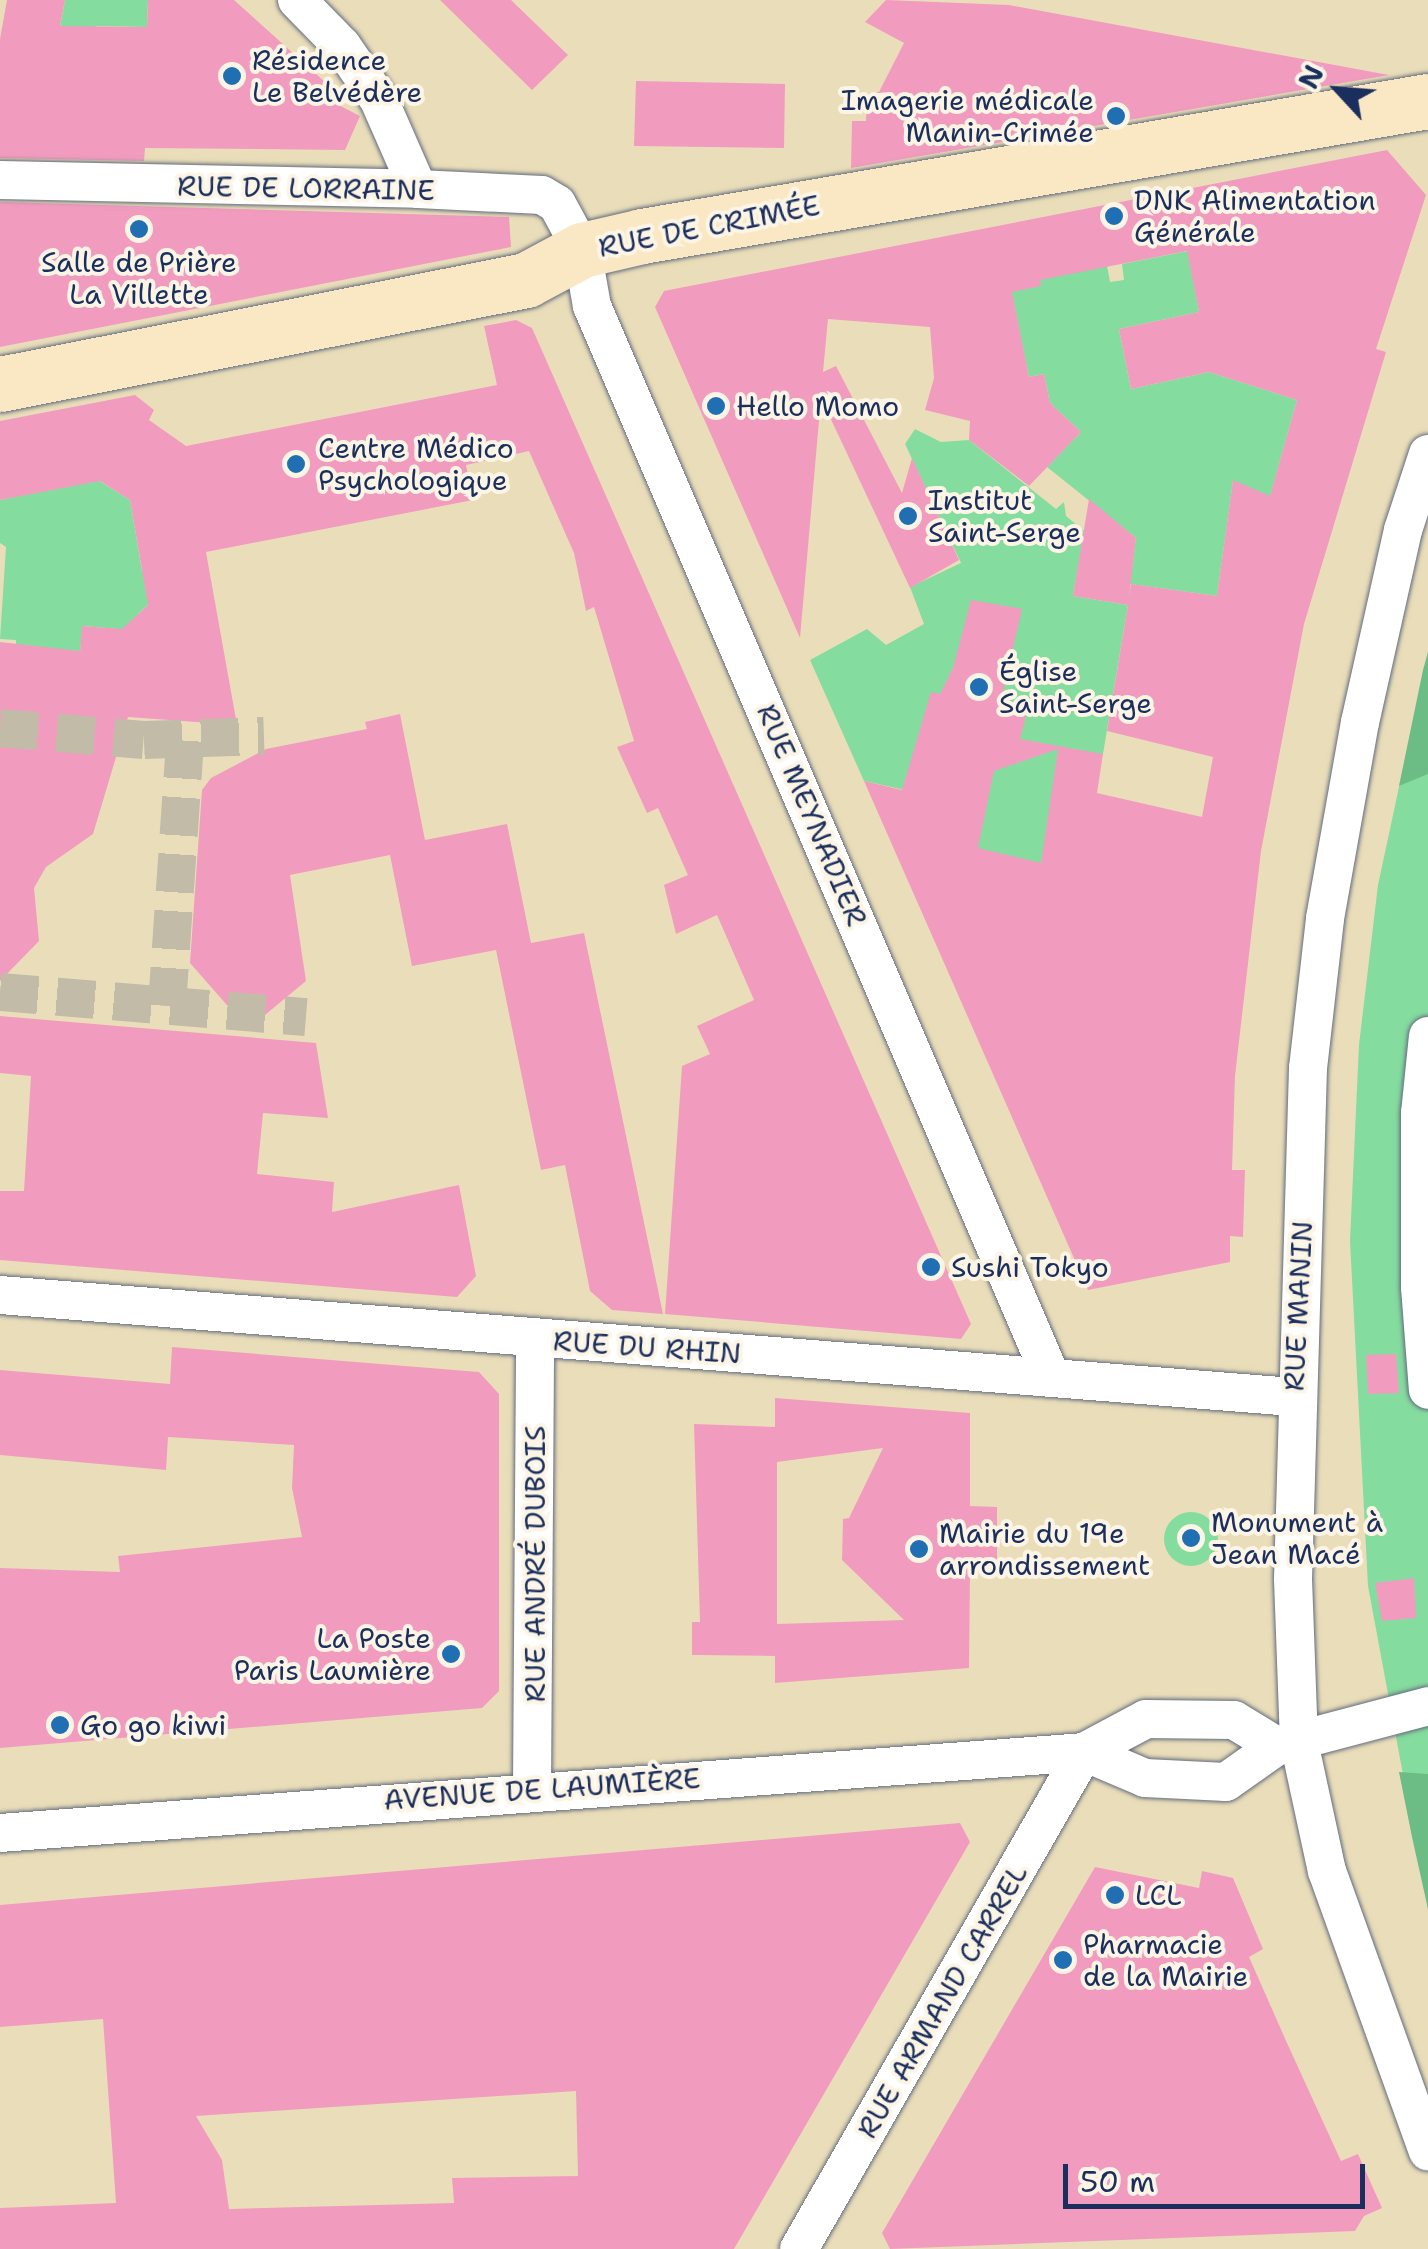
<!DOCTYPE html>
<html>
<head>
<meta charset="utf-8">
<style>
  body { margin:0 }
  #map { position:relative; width:1428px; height:2249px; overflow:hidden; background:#eadeba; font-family:"Shantell Sans",sans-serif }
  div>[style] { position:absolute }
  .green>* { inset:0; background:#85dc9f }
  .round { border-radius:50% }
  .forest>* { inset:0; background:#6cbc86 }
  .building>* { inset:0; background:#f19cbf }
  .street-tunnel>* { height:38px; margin-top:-19px; transform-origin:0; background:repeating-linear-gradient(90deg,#c1bba8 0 38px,transparent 0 57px) }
  .roads { filter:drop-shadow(0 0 2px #636c7e) drop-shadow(0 0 2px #636c7e) }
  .street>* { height:38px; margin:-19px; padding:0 19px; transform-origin:19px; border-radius:19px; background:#fff }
  .secondary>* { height:55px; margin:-27.5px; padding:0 27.5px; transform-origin:27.5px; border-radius:27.5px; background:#fae7c3 }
  .dots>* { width:28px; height:28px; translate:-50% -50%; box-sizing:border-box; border:5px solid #fcf5e5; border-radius:50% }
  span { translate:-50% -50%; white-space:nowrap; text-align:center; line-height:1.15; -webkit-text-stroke:8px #fcf5e5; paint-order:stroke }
  .poi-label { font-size:28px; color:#1b2f5e }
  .left { translate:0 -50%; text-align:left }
  .right { translate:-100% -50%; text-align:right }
  .street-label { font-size:28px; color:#1b2f5e }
  .north { position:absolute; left:1288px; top:40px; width:100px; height:100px; -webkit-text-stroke:8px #fcf5e5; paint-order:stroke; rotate:296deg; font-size:28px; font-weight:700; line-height:40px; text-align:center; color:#1b2f5e }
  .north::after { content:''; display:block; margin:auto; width:35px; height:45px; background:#1b2f5e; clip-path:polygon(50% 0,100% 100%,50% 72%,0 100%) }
  .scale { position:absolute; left:1063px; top:2164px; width:302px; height:45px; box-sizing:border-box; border:5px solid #1b2f5e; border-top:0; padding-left:12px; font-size:30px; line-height:35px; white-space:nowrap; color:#1b2f5e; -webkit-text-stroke:8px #fcf5e5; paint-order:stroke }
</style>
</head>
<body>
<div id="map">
  <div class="green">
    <i style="clip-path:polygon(65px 0,148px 0,147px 27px,96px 26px,53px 65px)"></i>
    <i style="clip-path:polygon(1188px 251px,1199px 312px,1119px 329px,1131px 389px,1209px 372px,1297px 400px,1268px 504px,1233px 481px,1217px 596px,1130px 584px,1136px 538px,1047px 467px,1081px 432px,1050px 403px,1044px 374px,1029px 377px,1011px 291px,1040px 286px,1038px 274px,1106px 260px,1110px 282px,1124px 280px,1122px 264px)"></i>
    <i style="clip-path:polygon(915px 429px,941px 442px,969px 440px,1056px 509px,1064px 502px,1066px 516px,1094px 539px,1082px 545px,1073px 596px,1128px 605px,1103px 754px,1037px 891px,955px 843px,986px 808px,864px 781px,810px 660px,867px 629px,886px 645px,924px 624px,910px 587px,961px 563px,905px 444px)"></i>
    <i style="clip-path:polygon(98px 480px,130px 500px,142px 571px,153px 573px,151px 602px,138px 614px,141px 619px,129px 630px,83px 626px,80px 651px,16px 647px,16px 640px,0 639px,6px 547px,0 543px,0 500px)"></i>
    <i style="clip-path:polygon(1428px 652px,1428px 1909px,1368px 1586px,1350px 1241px,1359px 1045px,1378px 885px)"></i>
    <i class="round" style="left:1164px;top:1512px;width:54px;height:54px"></i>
  </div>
  <div class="forest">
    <i style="clip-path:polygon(1428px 652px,1428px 774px,1399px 786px,1423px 670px)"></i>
    <i style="clip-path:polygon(1399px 1772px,1428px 1774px,1428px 1909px,1412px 1837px)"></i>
  </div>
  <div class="building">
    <i style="clip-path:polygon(7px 0,65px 0,60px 26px,147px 27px,148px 0,234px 0,325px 82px,319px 95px,360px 116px,345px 150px,145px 148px,144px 161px,0 158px,0 39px)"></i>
    <i style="clip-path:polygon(440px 0,511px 0,568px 55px,532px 90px)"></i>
    <i style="clip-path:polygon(886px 0,1009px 5px,1389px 75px,851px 168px,852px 121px,866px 121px,867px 94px,879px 92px,904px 43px,865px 22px)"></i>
    <i style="clip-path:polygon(636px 81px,785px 84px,784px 148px,634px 146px)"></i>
    <i style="clip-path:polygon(evenodd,1387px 150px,1426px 195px,1376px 349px,1386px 352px,1304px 624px,1261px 851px,1235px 1076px,1232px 1170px,1245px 1170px,1243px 1237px,1230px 1236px,1230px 1262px,1088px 1290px,864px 781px,902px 790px,931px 692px,940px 694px,953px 668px,971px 600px,1022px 609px,1000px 705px,1028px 709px,1020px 739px,1103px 754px,1097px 793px,1202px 817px,1213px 757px,1107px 731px,1128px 605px,1073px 596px,1089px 499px,1136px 538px,1129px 597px,1131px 584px,1217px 596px,1233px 480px,1270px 496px,1297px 400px,1209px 372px,1131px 389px,1119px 329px,1199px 312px,1187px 251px,1040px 280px,1041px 286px,1012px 292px,1029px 377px,1044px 374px,1050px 403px,1081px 432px,1029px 486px,969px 440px,970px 421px,925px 410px,934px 378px,930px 327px,828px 319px,823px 372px,836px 366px,902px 493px,912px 458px,959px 560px,910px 588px,821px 398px,800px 638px,655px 307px,664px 291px,1387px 150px,1058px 749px,1041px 863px,978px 848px,994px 771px,1058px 749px)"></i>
    <i style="clip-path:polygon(0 202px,509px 217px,511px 247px,0 347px)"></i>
    <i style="clip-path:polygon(516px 320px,532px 328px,971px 1324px,961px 1339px,665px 1314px,682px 1066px,710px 1054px,697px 1026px,754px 1000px,717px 915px,676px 934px,664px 885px,688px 875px,658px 808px,647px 813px,617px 747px,634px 741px,594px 607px,586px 611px,574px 553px,529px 451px,466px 465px,473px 500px,206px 552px,237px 725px,128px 717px,93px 834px,46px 867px,34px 888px,39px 941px,0 981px,0 642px,80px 651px,82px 626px,122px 629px,148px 605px,130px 500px,100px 481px,0 500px,0 421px,135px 395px,154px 410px,149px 420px,186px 446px,497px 385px,484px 326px)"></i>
    <i style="clip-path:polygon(400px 714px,425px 840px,507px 824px,531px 943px,584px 933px,663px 1314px,612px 1310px,590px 1291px,565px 1165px,541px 1170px,496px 950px,412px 966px,390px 855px,290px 875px,306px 981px,248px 1029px,190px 963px,202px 790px,211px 778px,266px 749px,367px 729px,365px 722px)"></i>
    <i style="clip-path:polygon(0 1016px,316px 1043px,328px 1118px,263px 1113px,257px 1174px,334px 1182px,332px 1212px,459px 1185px,476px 1276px,457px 1297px,0 1260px,0 1191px,24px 1191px,31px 1076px,0 1073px)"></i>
    <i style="clip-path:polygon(172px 1347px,479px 1372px,499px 1394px,499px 1691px,482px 1708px,0 1748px,0 1568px,120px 1572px,118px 1556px,302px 1537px,292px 1488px,294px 1445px,168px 1437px,166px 1470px,0 1455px,0 1370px,170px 1384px)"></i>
    <i style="clip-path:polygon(1396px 1354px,1399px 1393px,1368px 1394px,1366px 1355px)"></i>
    <i style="clip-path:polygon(evenodd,775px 1398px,970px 1413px,970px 1506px,997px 1507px,997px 1573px,970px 1572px,969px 1668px,775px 1683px,775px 1656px,692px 1655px,692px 1622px,700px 1622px,694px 1424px,775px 1427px,775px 1398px,883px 1448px,849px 1518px,843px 1519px,842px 1560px,904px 1620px,777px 1624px,777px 1462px,883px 1448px)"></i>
    <i style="clip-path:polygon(1414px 1578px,1416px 1618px,1382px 1621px,1375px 1583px)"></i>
    <i style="clip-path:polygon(evenodd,960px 1823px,970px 1842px,734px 2249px,0 2249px,0 2208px,116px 2203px,103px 2019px,0 2027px,0 1905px,960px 1823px,576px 2091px,578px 2176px,452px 2178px,454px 2203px,229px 2209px,222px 2160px,196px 2116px,576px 2091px)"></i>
    <i style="clip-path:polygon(1095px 1867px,1199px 1888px,1202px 1871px,1233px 1878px,1263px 1949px,1249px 1957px,1287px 2043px,1341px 2161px,1358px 2154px,1382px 2208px,1364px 2216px,1355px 2231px,890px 2249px,882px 2233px)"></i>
  </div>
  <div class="street-tunnel">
    <i style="left:0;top:728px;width:144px;rotate:4.8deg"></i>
    <i style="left:144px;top:740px;width:120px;rotate:-1.9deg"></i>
    <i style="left:0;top:992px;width:307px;rotate:4.7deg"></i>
    <i style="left:167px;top:1006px;width:267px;rotate:-86.1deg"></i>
  </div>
  <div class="roads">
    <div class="street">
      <i style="left:297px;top:0;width:64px;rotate:45.6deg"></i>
      <i style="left:342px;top:46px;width:65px;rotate:55.6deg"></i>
      <i style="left:379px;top:100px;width:97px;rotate:66.3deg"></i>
      <i style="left:0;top:180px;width:418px;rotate:1.2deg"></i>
      <i style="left:418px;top:189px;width:124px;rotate:2.8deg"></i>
      <i style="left:542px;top:195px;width:17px;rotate:31deg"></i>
      <i style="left:557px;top:204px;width:52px;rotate:61.5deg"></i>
      <i style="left:582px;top:250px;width:57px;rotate:79.9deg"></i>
      <i style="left:592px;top:306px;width:1165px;rotate:66.8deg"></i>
      <i style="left:1428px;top:454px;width:80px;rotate:108.2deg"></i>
      <i style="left:1403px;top:530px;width:197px;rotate:102.6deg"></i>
      <i style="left:1360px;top:722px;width:200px;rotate:100.1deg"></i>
      <i style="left:1325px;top:919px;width:150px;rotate:96.5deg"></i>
      <i style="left:1308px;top:1068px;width:511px;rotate:91.68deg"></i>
      <i style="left:1293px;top:1579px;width:163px;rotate:87.9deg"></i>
      <i style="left:1299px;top:1742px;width:132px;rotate:77.8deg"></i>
      <i style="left:1327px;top:1871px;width:298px;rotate:70.2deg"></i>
      <i style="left:1428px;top:1036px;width:77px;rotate:95.9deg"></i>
      <i style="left:1420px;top:1113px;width:174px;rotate:90deg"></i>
      <i style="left:1420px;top:1287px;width:103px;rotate:85.6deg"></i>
      <i style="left:0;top:1295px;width:1298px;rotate:4.51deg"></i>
      <i style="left:1084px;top:1752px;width:66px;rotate:23.1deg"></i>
      <i style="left:1145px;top:1778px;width:81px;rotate:2.8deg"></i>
      <i style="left:1226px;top:1782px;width:62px;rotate:-35.2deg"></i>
      <i style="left:1277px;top:1746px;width:156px;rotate:-14.8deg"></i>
      <i style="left:532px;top:1788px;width:449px;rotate:-89.6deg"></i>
      <i style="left:0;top:1833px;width:1087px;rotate:-4.27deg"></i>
      <i style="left:1084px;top:1752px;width:70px;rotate:-28deg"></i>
      <i style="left:1146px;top:1719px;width:88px;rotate:0.7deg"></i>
      <i style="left:1234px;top:1720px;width:50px;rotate:31.2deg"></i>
      <i style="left:799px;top:2249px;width:573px;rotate:-60.17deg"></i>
    </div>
    <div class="secondary">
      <i style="left:0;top:384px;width:536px;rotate:-11.18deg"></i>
      <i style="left:526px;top:280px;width:64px;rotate:-28.2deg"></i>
      <i style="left:582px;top:250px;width:62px;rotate:-13.1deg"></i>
      <i style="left:642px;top:236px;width:798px;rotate:-9.75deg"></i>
    </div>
  </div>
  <div class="dots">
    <i style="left:232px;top:76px;background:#1f6fb2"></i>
    <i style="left:1116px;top:116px;background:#1f6fb2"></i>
    <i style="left:1114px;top:216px;background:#1f6fb2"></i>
    <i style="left:139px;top:229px;background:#1f6fb2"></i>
    <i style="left:716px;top:406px;background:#1f6fb2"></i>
    <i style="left:296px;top:464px;background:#1f6fb2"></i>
    <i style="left:908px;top:516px;background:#1f6fb2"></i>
    <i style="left:979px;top:687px;background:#1f6fb2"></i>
    <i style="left:931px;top:1267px;background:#1f6fb2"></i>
    <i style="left:1191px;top:1538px;background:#1f6fb2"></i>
    <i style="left:919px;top:1549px;background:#1f6fb2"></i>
    <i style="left:451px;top:1654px;background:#1f6fb2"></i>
    <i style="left:60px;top:1725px;background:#1f6fb2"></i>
    <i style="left:1115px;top:1895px;background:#1f6fb2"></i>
    <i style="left:1063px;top:1960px;background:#1f6fb2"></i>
  </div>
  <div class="poi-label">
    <span class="left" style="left:252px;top:76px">Résidence<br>Le Belvédère</span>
    <span class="right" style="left:1094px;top:116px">Imagerie médicale<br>Manin-Crimée</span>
    <span class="left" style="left:1134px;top:216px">DNK Alimentation<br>Générale</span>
    <span style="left:139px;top:278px">Salle de Prière<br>La Villette</span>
    <span class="left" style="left:736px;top:406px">Hello Momo</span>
    <span class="left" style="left:318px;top:464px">Centre Médico<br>Psychologique</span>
    <span class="left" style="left:928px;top:516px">Institut<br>Saint-Serge</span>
    <span class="left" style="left:999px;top:687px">Église<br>Saint-Serge</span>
    <span class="left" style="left:951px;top:1267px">Sushi Tokyo</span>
    <span class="left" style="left:1211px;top:1538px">Monument à<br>Jean Macé</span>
    <span class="left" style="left:939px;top:1549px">Mairie du 19e<br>arrondissement</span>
    <span class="right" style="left:431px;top:1654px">La Poste<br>Paris Laumière</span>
    <span class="left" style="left:80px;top:1725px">Go go kiwi</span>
    <span class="left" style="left:1135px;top:1895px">LCL</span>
    <span class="left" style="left:1083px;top:1960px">Pharmacie<br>de la Mairie</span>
  </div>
  <div class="street-label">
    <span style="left:306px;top:188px;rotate:1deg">RUE DE LORRAINE</span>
    <span style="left:709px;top:226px;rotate:-11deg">RUE DE CRIMÉE</span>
    <span style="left:812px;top:815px;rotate:67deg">RUE MEYNADIER</span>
    <span style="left:1298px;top:1306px;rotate:-87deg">RUE MANIN</span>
    <span style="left:647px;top:1347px;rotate:4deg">RUE DU RHIN</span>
    <span style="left:535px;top:1564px;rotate:-90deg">RUE ANDRÉ DUBOIS</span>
    <span style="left:542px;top:1789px;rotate:-4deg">AVENUE DE LAUMIÈRE</span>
    <span style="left:942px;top:2001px;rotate:-60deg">RUE ARMAND CARREL</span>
  </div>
  <div class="north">N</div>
  <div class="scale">50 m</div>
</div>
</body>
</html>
